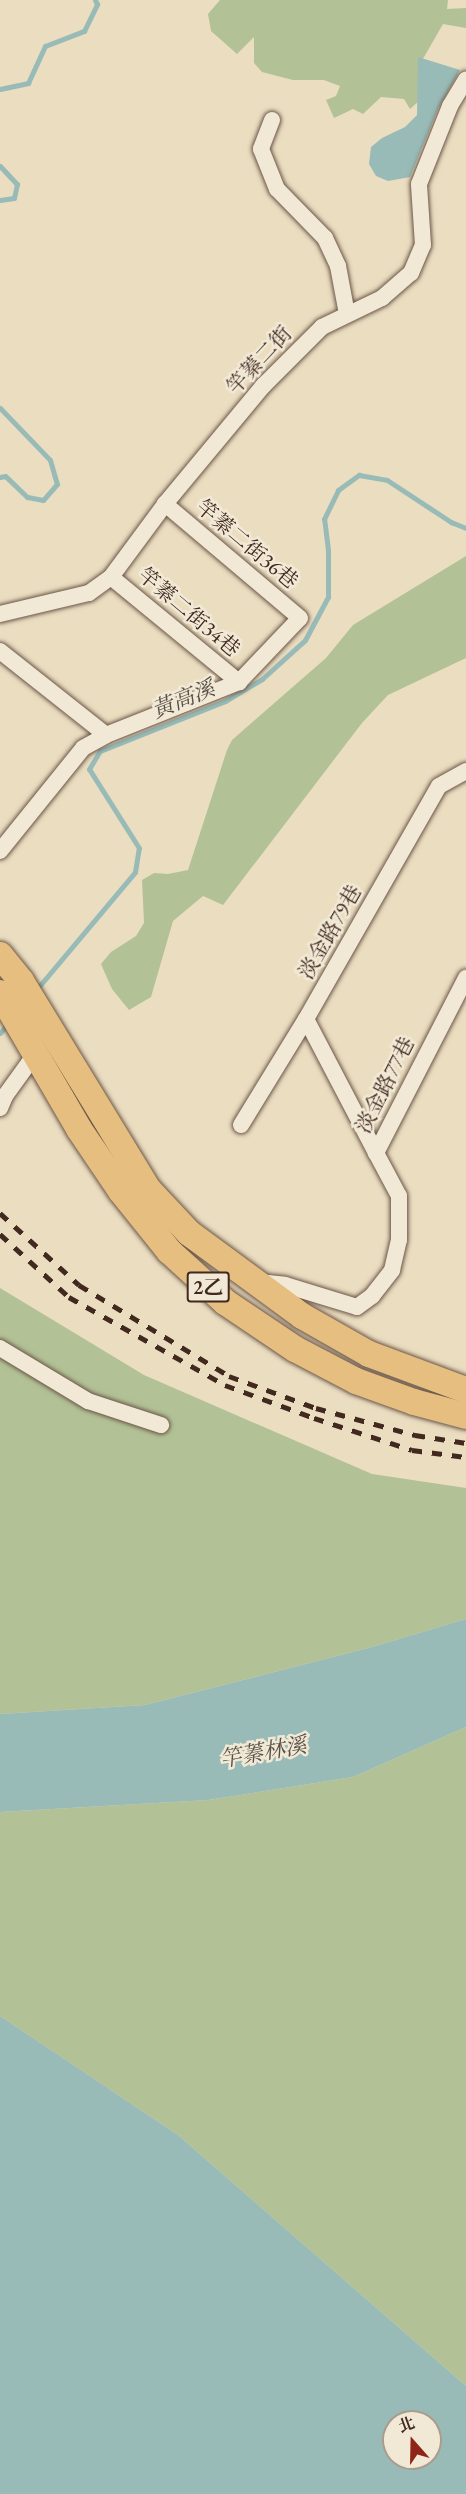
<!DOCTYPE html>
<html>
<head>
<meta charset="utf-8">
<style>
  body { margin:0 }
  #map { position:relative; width:466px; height:2494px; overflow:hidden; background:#eaddc0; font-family:"EB Garamond","Noto Serif TC",serif }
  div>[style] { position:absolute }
  .green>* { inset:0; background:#b2c296 }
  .water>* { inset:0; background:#98bbb7 }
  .stream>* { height:5px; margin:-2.5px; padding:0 2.5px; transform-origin:2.5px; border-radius:2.5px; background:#98bbb7 }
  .roads { filter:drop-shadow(0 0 2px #6b5647) drop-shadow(0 0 2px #6b5647) }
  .street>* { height:16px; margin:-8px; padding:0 8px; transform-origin:8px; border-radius:8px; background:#f1e9d6 }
  .primary>* { height:26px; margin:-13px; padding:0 13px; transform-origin:13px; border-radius:13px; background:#e5be80 }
  .rail>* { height:4.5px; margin-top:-2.25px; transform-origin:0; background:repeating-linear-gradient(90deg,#41291f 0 10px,transparent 0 20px) }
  span { translate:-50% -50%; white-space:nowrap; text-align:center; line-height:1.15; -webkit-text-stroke:5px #f1e9d6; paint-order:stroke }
  .shield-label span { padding:2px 4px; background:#f1e9d6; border:2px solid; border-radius:4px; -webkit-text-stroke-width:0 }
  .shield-label { font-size:20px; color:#41291f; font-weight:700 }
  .street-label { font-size:21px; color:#41291f }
  .water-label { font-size:22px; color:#574e45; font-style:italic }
  .north { position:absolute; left:382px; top:2410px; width:60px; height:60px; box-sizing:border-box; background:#f1e9d6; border:2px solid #ab9c8d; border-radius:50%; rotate:340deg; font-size:16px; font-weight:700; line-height:24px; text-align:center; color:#41291f }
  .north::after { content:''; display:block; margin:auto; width:21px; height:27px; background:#8f2418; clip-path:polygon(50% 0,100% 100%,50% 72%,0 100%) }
</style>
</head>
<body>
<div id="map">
  <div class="green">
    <i style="clip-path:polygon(220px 0,448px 0,447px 9px,466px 8px,466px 28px,443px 24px,420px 64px,419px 101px,410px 109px,404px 99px,381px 97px,363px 114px,353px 109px,334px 118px,326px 100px,336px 96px,340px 86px,324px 80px,293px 80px,262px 72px,254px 63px,254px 37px,237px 54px,211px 31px,208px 14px)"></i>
    <i style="clip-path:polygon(466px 556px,466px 658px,388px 695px,362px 723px,223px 905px,203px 896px,173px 921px,151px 997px,129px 1010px,112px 989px,101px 964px,111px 952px,136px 936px,144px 923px,142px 880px,154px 873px,168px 874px,188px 870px,227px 750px,232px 740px,326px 658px,353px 625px)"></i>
    <i style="clip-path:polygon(0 1288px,144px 1375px,372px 1474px,466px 1488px,466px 1619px,372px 1647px,145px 1705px,0 1714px)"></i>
    <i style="clip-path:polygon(466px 1727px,466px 2386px,178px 2135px,0 2016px,0 1812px,208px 1800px,353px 1777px)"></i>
  </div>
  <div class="water">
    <i style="clip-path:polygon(418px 57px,460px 70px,438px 109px,410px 177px,388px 181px,376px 176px,369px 164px,371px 147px,382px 138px,405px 127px,417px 115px)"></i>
    <i style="clip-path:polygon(466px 1619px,466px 1727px,353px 1777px,208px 1800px,0 1812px,0 1714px,145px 1705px,372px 1647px)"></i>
    <i style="clip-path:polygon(evenodd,0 2016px,178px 2135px,466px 2386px,466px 2494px,0 2494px,0 2016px,394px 2422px,430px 2422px,430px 2458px,394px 2458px,394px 2422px)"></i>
  </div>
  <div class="stream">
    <i style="left:0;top:89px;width:29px;rotate:-12deg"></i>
    <i style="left:28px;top:83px;width:41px;rotate:-65.3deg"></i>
    <i style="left:45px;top:46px;width:42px;rotate:-21deg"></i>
    <i style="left:84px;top:31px;width:30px;rotate:-64deg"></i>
    <i style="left:97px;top:4px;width:4px;rotate:-117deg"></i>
    <i style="left:0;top:166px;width:25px;rotate:47deg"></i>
    <i style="left:17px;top:184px;width:14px;rotate:102deg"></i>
    <i style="left:14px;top:198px;width:14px;rotate:172deg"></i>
    <i style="left:0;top:408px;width:72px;rotate:46.1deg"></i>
    <i style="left:50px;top:460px;width:25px;rotate:74deg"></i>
    <i style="left:57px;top:484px;width:21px;rotate:131deg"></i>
    <i style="left:43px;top:500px;width:16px;rotate:-169deg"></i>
    <i style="left:27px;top:497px;width:30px;rotate:-136deg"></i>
    <i style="left:5px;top:476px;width:5px;rotate:169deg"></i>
    <i style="left:36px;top:990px;width:154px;rotate:-50deg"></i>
    <i style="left:135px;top:872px;width:24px;rotate:-81deg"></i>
    <i style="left:139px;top:848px;width:93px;rotate:-122.3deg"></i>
    <i style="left:89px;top:769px;width:21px;rotate:-59deg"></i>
    <i style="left:100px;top:751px;width:135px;rotate:-21.8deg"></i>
    <i style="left:225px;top:701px;width:43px;rotate:-30.7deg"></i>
    <i style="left:262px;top:679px;width:58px;rotate:-42.2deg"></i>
    <i style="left:305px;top:640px;width:49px;rotate:-61.9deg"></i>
    <i style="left:328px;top:597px;width:47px;rotate:-90deg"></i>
    <i style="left:328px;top:550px;width:31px;rotate:-97deg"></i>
    <i style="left:324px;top:519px;width:32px;rotate:-64deg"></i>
    <i style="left:338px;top:490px;width:26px;rotate:-36deg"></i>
    <i style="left:359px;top:475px;width:28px;rotate:10deg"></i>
    <i style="left:387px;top:480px;width:77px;rotate:33.3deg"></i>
    <i style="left:451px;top:522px;width:16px;rotate:22deg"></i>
    <i style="left:0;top:1033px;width:14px;rotate:-51deg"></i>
  </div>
  <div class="roads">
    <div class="street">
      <i style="left:272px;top:120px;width:31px;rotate:111deg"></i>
      <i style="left:261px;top:149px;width:43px;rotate:68.2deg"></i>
      <i style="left:277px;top:189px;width:69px;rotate:45.6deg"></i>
      <i style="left:325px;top:238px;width:31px;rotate:65deg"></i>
      <i style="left:338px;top:266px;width:49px;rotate:79.4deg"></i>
      <i style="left:111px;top:577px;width:166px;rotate:39.4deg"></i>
      <i style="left:0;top:614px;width:91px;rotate:-13.3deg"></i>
      <i style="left:89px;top:593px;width:27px;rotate:-36deg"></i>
      <i style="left:111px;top:577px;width:91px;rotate:-53.5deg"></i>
      <i style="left:165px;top:504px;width:153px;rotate:-50.3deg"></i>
      <i style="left:263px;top:386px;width:83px;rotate:-45deg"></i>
      <i style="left:322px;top:327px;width:67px;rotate:-25.8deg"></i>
      <i style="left:382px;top:298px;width:38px;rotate:-41deg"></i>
      <i style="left:411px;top:273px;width:30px;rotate:-67deg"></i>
      <i style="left:423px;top:245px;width:61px;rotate:-93.8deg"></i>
      <i style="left:419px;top:184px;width:84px;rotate:-68.3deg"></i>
      <i style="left:450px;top:106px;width:31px;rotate:-59deg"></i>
      <i style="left:0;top:651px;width:135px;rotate:38.4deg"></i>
      <i style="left:0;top:851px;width:132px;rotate:-51.1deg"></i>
      <i style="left:83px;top:748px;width:26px;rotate:-29deg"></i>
      <i style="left:106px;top:735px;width:143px;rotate:-21.7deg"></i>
      <i style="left:239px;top:682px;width:88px;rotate:-46.4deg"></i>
      <i style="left:300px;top:618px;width:177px;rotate:-139.8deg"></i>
      <i style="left:306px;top:1019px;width:151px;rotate:62.4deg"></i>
      <i style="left:0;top:1108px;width:13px;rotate:-67deg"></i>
      <i style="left:5px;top:1096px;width:53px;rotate:-54.2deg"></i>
      <i style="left:241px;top:1125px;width:124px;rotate:-58.5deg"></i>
      <i style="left:306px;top:1019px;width:268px;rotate:-60.3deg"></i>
      <i style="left:439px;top:786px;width:31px;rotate:-29deg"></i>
      <i style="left:258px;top:1282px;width:27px;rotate:6deg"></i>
      <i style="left:285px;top:1285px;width:75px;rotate:17deg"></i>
      <i style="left:357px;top:1307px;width:19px;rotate:-36deg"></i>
      <i style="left:372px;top:1296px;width:33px;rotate:-52deg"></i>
      <i style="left:392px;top:1270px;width:31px;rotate:-77deg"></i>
      <i style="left:399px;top:1240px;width:44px;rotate:-90deg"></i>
      <i style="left:399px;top:1196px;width:49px;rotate:-118.1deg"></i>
      <i style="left:376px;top:1153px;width:197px;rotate:-62.8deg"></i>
      <i style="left:0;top:1348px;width:103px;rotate:31.1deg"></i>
      <i style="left:88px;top:1401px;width:77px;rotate:18.2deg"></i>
    </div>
    <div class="primary">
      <i style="left:0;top:955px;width:33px;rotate:51deg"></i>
      <i style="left:21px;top:981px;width:244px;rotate:58.6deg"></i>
      <i style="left:148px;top:1189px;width:60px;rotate:47deg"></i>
      <i style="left:189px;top:1233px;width:140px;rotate:36.3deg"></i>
      <i style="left:302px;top:1316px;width:77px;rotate:29.6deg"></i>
      <i style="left:369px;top:1354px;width:103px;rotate:20.4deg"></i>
      <i style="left:0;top:993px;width:157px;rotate:59.8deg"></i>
      <i style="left:79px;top:1129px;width:75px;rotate:55.9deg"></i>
      <i style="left:121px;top:1191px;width:77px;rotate:51.3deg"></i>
      <i style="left:169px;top:1251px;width:76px;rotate:42.3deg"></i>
      <i style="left:225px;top:1302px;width:84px;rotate:33.9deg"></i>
      <i style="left:295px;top:1349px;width:69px;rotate:27.7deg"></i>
      <i style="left:356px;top:1381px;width:62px;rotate:19.9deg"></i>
      <i style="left:414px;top:1402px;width:54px;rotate:15.1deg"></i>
    </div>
  </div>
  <div class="rail">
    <i style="left:0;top:1213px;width:107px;rotate:42.3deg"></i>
    <i style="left:79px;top:1285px;width:175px;rotate:31.2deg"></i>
    <i style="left:229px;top:1376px;width:93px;rotate:20.2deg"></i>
    <i style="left:316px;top:1408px;width:103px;rotate:15.3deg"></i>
    <i style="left:415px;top:1435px;width:52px;rotate:8.9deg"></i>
    <i style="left:0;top:1234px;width:93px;rotate:42.4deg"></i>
    <i style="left:69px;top:1297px;width:179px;rotate:29.4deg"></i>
    <i style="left:225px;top:1385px;width:95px;rotate:20.3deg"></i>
    <i style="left:314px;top:1418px;width:103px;rotate:18.1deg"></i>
    <i style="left:412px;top:1450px;width:54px;rotate:7.4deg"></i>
  </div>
  <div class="shield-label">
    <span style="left:208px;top:1287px">2乙</span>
  </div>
  <div class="street-label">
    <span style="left:259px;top:360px;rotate:-47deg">竿蓁二街</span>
    <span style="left:247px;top:544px;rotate:40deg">竿蓁二街36巷</span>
    <span style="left:189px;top:612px;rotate:40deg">竿蓁二街34巷</span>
    <span style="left:330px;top:932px;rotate:-60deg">淡金路79巷</span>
    <span style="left:385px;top:1085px;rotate:-63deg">淡金路77巷</span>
  </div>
  <div class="water-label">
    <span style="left:183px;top:699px;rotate:-22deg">黃高溪</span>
    <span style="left:263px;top:1752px;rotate:-10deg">竿蓁林溪</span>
  </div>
  <div class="north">北</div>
</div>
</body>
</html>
